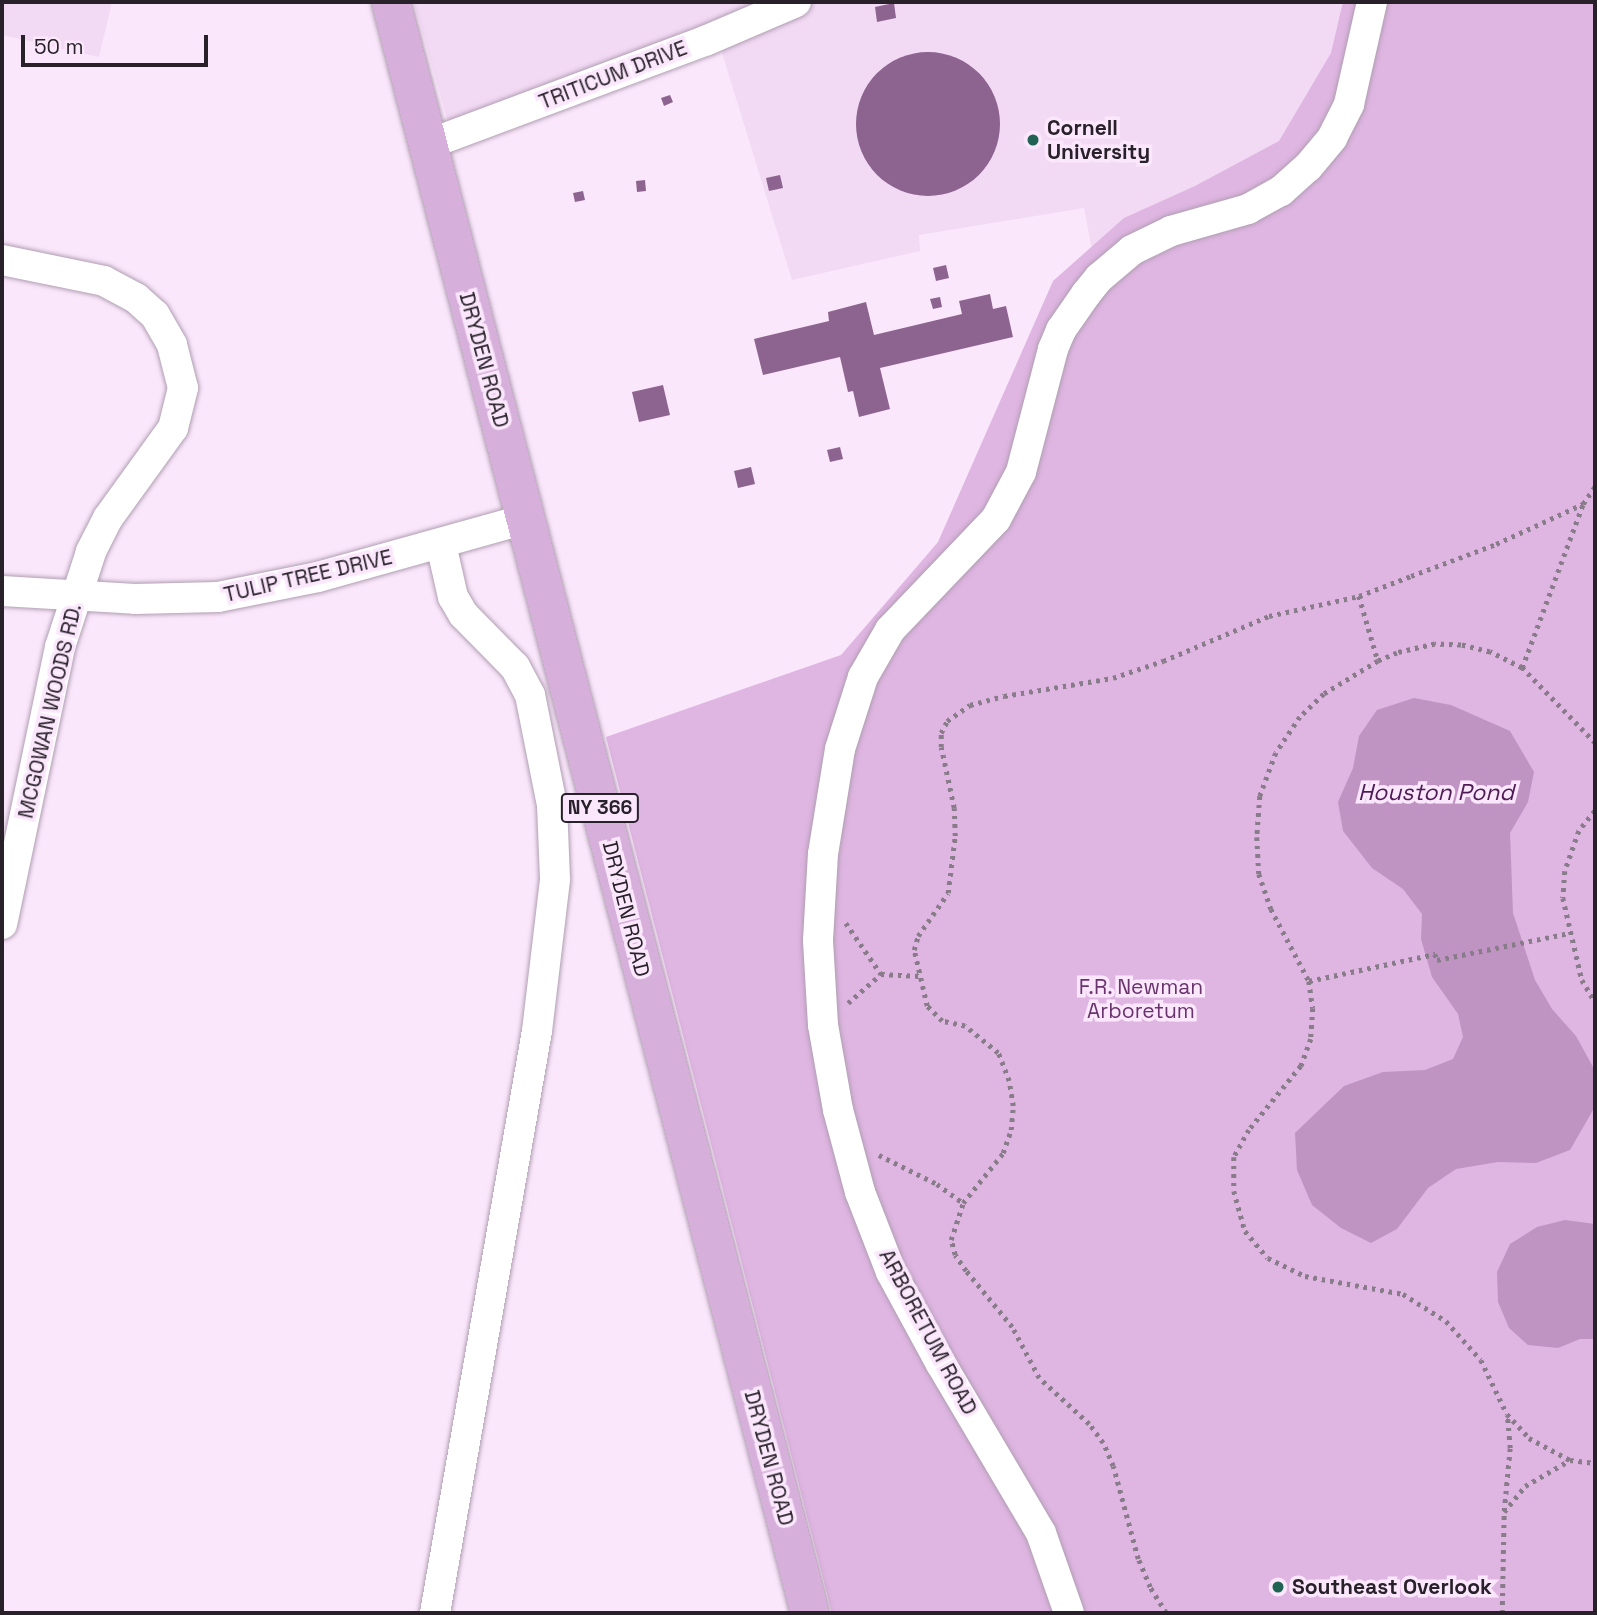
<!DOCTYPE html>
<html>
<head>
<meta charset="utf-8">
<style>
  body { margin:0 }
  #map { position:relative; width:1597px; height:1615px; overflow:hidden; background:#fbe7fc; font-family:"Space Grotesk",sans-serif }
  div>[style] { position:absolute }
  .built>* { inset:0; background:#f2d9f4 }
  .green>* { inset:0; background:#dfb5e2 }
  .water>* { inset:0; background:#bf94c3 }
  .building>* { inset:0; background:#8d6490 }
  .round { border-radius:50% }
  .path>* { height:4.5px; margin-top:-2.25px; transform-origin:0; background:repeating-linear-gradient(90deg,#897c8a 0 3.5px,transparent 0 8.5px) }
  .roads { filter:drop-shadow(0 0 2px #b09eb2) drop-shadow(0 0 2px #b09eb2) }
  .minor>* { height:30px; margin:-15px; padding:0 15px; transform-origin:15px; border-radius:15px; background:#fff }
  .major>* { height:38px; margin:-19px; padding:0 19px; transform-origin:19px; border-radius:19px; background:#d6afda }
  .dots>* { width:19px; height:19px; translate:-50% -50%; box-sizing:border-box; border:4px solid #fbe7fc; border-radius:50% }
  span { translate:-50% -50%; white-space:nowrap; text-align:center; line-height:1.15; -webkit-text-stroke:7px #fbe7fc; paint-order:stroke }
  .shield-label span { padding:2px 5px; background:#fbe7fc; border:2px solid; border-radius:5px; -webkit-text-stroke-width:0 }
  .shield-label { font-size:19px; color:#282129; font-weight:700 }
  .street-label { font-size:21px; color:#282129 }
  .poi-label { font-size:21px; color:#282129; font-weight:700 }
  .left { translate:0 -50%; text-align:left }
  .park-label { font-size:21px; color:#69336e }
  .water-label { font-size:23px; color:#4f1b55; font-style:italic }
  .frame { position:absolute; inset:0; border:4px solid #282129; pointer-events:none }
  .scale { position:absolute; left:21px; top:35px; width:187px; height:32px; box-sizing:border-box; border:4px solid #282129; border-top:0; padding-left:9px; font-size:21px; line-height:24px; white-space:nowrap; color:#282129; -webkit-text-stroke:5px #fbe7fc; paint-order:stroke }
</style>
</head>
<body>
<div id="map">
  <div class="built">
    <i style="clip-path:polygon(2px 2px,112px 2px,99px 57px,2px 35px)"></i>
    <i style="clip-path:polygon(414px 2px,1363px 2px,1306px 158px,1095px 266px,1084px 208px,919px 235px,920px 251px,792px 280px,714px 27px,448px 122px)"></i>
  </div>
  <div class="green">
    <i style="clip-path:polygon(1343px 2px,1595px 2px,1595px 1613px,832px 1613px,606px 737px,841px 655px,938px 542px,1053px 281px,1124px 218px,1195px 186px,1279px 141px,1331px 53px)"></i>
  </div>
  <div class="water">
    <i style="clip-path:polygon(1414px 698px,1451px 705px,1510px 731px,1534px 772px,1528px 802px,1510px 833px,1513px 913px,1535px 980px,1552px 1009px,1576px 1036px,1593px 1067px,1593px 1110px,1570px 1150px,1536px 1163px,1498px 1162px,1456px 1169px,1428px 1188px,1397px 1229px,1371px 1243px,1341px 1228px,1312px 1205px,1297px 1170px,1295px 1133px,1344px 1086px,1383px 1072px,1425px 1070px,1453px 1059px,1463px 1037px,1458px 1014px,1432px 977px,1421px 939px,1422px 914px,1403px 889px,1372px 868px,1343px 831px,1338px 802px,1353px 768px,1359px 736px,1377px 710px)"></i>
    <i style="clip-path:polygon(1565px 1220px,1595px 1224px,1595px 1339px,1580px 1339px,1558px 1348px,1528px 1345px,1509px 1328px,1498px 1302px,1497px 1272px,1510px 1244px,1537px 1227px)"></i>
  </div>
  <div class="building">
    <i style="clip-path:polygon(894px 3px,896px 18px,877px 22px,875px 7px)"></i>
    <i class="round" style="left:856px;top:52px;width:144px;height:144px"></i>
    <i style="clip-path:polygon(670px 95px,673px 102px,664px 106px,661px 98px)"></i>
    <i style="clip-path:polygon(780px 175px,783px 188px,769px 191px,766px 178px)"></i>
    <i style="clip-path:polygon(645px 180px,646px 191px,637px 192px,636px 181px)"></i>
    <i style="clip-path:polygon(583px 191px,585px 200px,575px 202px,573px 193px)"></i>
    <i style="clip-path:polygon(946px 265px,949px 278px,936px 281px,933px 268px)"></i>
    <i style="clip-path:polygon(990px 294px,993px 309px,1006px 306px,1013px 337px,880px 368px,890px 409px,859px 417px,853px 391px,848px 392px,840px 357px,763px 375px,754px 339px,829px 321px,828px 312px,866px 302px,874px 335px,962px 314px,959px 301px)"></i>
    <i style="clip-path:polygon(940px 297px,942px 307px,933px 309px,930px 299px)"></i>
    <i style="clip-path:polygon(663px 385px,670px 415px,639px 422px,632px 392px)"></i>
    <i style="clip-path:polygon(840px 447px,843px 459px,830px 462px,827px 450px)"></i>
    <i style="clip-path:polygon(751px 467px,755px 484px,738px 488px,734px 471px)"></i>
  </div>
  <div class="path">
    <i style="left:1359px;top:596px;width:68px;rotate:73.7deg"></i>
    <i style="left:1522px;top:668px;width:175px;rotate:-69.6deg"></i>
    <i style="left:1583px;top:504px;width:22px;rotate:-56deg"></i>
    <i style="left:1595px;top:743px;width:105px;rotate:-134.2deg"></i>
    <i style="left:1522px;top:668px;width:36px;rotate:-153deg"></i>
    <i style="left:1490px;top:652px;width:30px;rotate:-166deg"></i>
    <i style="left:1461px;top:645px;width:26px;rotate:-178deg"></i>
    <i style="left:1435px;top:644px;width:39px;rotate:167deg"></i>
    <i style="left:1397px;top:653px;width:21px;rotate:157deg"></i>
    <i style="left:1378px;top:661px;width:63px;rotate:148.6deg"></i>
    <i style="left:1324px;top:694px;width:33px;rotate:136deg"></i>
    <i style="left:1300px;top:717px;width:43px;rotate:123.7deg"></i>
    <i style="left:1276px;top:753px;width:46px;rotate:110.4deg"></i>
    <i style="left:1260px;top:796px;width:41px;rotate:94.2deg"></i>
    <i style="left:1257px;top:837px;width:37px;rotate:87deg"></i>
    <i style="left:1259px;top:874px;width:37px;rotate:71deg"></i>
    <i style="left:1271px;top:909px;width:81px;rotate:62.2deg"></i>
    <i style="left:1309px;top:981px;width:27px;rotate:82deg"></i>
    <i style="left:1313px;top:1008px;width:31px;rotate:94deg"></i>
    <i style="left:1311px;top:1039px;width:29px;rotate:110deg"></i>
    <i style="left:1301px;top:1066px;width:82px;rotate:129.1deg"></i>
    <i style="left:1249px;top:1130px;width:31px;rotate:119deg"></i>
    <i style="left:1234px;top:1157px;width:34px;rotate:90deg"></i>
    <i style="left:1234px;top:1191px;width:41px;rotate:74.6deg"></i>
    <i style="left:1245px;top:1231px;width:35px;rotate:50deg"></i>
    <i style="left:1268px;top:1258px;width:41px;rotate:25.9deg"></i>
    <i style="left:1305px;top:1276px;width:100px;rotate:10.4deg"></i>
    <i style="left:1403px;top:1294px;width:51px;rotate:32.1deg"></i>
    <i style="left:1446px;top:1321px;width:52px;rotate:48.1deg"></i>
    <i style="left:1481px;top:1360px;width:60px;rotate:64.3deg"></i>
    <i style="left:1507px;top:1414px;width:33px;rotate:47deg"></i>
    <i style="left:1529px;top:1438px;width:47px;rotate:28.2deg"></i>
    <i style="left:1570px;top:1460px;width:25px;rotate:7deg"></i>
    <i style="left:1595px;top:811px;width:26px;rotate:129deg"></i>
    <i style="left:1579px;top:831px;width:42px;rotate:109.3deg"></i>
    <i style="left:1565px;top:871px;width:27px;rotate:94deg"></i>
    <i style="left:1563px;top:898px;width:84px;rotate:77deg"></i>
    <i style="left:1582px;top:980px;width:26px;rotate:59deg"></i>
    <i style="left:846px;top:923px;width:62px;rotate:55.5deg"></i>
    <i style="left:1309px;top:981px;width:129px;rotate:-12.1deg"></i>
    <i style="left:1435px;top:954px;width:6px;rotate:72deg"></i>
    <i style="left:1437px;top:960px;width:136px;rotate:-11.5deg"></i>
    <i style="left:848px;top:1003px;width:44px;rotate:-41.3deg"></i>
    <i style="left:881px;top:974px;width:39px;rotate:3deg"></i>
    <i style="left:879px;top:1155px;width:65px;rotate:26.6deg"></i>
    <i style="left:937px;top:1184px;width:32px;rotate:36deg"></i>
    <i style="left:1504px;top:1511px;width:63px;rotate:-84.6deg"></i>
    <i style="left:1510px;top:1448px;width:33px;rotate:-95deg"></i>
    <i style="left:1166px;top:1613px;width:31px;rotate:-122deg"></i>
    <i style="left:1150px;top:1587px;width:30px;rotate:-113deg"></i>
    <i style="left:1138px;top:1559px;width:96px;rotate:-105deg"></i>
    <i style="left:1113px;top:1466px;width:25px;rotate:-113deg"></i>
    <i style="left:1103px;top:1443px;width:24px;rotate:-126deg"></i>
    <i style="left:1089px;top:1424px;width:68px;rotate:-137.4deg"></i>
    <i style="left:1039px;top:1378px;width:58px;rotate:-117.9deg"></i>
    <i style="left:1012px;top:1327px;width:72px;rotate:-129.4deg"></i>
    <i style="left:966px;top:1271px;width:19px;rotate:-125deg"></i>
    <i style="left:955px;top:1255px;width:16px;rotate:-105deg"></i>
    <i style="left:951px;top:1240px;width:39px;rotate:-72deg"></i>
    <i style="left:963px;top:1203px;width:64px;rotate:-51.3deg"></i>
    <i style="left:1003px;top:1153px;width:24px;rotate:-71deg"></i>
    <i style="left:1011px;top:1130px;width:24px;rotate:-85deg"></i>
    <i style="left:1013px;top:1106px;width:25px;rotate:-99deg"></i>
    <i style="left:1009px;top:1081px;width:30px;rotate:-111deg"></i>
    <i style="left:998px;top:1053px;width:43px;rotate:-140.7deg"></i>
    <i style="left:965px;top:1026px;width:24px;rotate:-168deg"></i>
    <i style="left:942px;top:1021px;width:21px;rotate:-135deg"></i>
    <i style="left:927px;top:1006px;width:57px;rotate:-103.1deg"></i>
    <i style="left:914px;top:950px;width:15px;rotate:-74deg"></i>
    <i style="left:918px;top:936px;width:52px;rotate:-55.1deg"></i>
    <i style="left:948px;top:893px;width:57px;rotate:-83deg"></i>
    <i style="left:955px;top:836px;width:28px;rotate:-92deg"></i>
    <i style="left:954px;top:808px;width:62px;rotate:-102deg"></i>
    <i style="left:941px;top:747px;width:14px;rotate:-90deg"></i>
    <i style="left:941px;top:733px;width:13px;rotate:-63deg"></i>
    <i style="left:947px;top:721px;width:28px;rotate:-35deg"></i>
    <i style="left:970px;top:705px;width:35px;rotate:-15deg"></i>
    <i style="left:1004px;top:696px;width:110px;rotate:-9.4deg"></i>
    <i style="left:1113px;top:678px;width:53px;rotate:-18.8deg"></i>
    <i style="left:1163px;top:661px;width:115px;rotate:-23deg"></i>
    <i style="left:1269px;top:616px;width:92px;rotate:-12.5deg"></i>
    <i style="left:1359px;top:596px;width:56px;rotate:-21deg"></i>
    <i style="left:1411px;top:576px;width:91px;rotate:-20.6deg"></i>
    <i style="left:1496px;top:544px;width:96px;rotate:-24.7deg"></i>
    <i style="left:1502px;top:1613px;width:101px;rotate:-88.9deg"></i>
    <i style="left:1504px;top:1512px;width:33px;rotate:-51deg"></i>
    <i style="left:1525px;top:1486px;width:52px;rotate:-30deg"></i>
  </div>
  <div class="roads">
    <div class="minor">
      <i style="left:429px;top:144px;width:295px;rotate:-20.5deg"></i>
      <i style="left:705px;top:41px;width:99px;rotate:-23.2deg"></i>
      <i style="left:2px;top:260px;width:104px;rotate:11.6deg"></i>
      <i style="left:104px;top:281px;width:36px;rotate:28deg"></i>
      <i style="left:136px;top:298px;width:25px;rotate:42deg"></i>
      <i style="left:155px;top:315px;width:34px;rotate:60deg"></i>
      <i style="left:172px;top:345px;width:44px;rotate:75.7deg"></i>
      <i style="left:183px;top:388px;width:41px;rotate:104deg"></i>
      <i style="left:173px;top:428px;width:111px;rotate:125.8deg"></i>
      <i style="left:108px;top:518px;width:38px;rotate:117deg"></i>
      <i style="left:91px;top:552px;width:100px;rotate:108.1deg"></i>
      <i style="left:60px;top:647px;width:283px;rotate:101.8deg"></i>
      <i style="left:2px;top:591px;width:133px;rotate:3.4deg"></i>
      <i style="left:135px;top:599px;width:83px;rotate:-1.4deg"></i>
      <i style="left:218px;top:597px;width:102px;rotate:-11.3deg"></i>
      <i style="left:318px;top:577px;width:216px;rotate:-15.6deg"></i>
      <i style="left:435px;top:1613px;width:591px;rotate:-80.06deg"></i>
      <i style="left:537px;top:1031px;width:153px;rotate:-83.2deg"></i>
      <i style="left:555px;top:879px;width:74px;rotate:-92.3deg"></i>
      <i style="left:552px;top:805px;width:112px;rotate:-101.3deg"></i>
      <i style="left:530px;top:695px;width:32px;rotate:-118deg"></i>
      <i style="left:515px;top:667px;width:74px;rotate:-134.5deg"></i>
      <i style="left:463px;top:614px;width:20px;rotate:-120deg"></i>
      <i style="left:453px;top:597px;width:54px;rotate:-102.8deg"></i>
      <i style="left:1069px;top:1613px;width:85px;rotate:-109.3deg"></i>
      <i style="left:1041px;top:1533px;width:196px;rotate:-120.6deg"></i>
      <i style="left:941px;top:1364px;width:105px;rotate:-118.5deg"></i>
      <i style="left:891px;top:1272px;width:86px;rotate:-111.2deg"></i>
      <i style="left:860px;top:1192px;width:85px;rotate:-105deg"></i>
      <i style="left:838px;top:1110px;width:86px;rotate:-100deg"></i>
      <i style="left:823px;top:1025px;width:85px;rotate:-93.4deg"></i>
      <i style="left:818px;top:940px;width:86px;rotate:-86.7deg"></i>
      <i style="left:823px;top:854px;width:106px;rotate:-80.8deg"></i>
      <i style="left:840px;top:749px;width:76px;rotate:-72.3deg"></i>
      <i style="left:863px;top:677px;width:54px;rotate:-60.1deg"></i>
      <i style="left:890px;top:630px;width:153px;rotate:-46.3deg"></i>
      <i style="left:996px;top:519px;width:53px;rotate:-62deg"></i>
      <i style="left:1021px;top:472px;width:127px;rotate:-75.4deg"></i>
      <i style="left:1053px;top:349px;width:21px;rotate:-67deg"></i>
      <i style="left:1061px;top:330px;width:44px;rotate:-55.2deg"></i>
      <i style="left:1086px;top:294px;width:21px;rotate:-51deg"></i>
      <i style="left:1099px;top:278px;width:43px;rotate:-40.3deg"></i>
      <i style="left:1132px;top:250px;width:43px;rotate:-26deg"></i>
      <i style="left:1171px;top:231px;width:80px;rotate:-15.9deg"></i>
      <i style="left:1248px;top:209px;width:38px;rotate:-29deg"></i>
      <i style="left:1281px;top:191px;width:36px;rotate:-42deg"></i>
      <i style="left:1308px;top:167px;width:38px;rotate:-50deg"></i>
      <i style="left:1332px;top:138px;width:38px;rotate:-63deg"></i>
      <i style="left:1349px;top:104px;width:105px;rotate:-77.3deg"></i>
    </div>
    <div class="major">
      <i style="left:391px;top:2px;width:1665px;rotate:75.42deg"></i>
    </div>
  </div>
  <div class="dots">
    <i style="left:1033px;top:140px;background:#206353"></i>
    <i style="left:1278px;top:1587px;background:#206353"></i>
  </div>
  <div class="shield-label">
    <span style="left:600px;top:808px">NY 366</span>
  </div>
  <div class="street-label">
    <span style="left:613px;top:75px;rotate:-21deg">TRITICUM DRIVE</span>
    <span style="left:484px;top:360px;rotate:75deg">DRYDEN ROAD</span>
    <span style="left:308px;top:576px;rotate:-13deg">TULIP TREE DRIVE</span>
    <span style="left:50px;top:711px;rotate:-77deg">MCGOWAN WOODS RD.</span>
    <span style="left:626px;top:909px;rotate:76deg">DRYDEN ROAD</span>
    <span style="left:928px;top:1332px;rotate:62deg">ARBORETUM ROAD</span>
    <span style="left:769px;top:1458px;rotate:75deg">DRYDEN ROAD</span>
  </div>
  <div class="poi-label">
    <span class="left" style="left:1047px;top:140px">Cornell<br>University</span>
    <span class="left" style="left:1292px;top:1587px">Southeast Overlook</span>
  </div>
  <div class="park-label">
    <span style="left:1141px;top:999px">F.R. Newman<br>Arboretum</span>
  </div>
  <div class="water-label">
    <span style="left:1436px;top:792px">Houston Pond</span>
  </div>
  <div class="frame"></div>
  <div class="scale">50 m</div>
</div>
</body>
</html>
